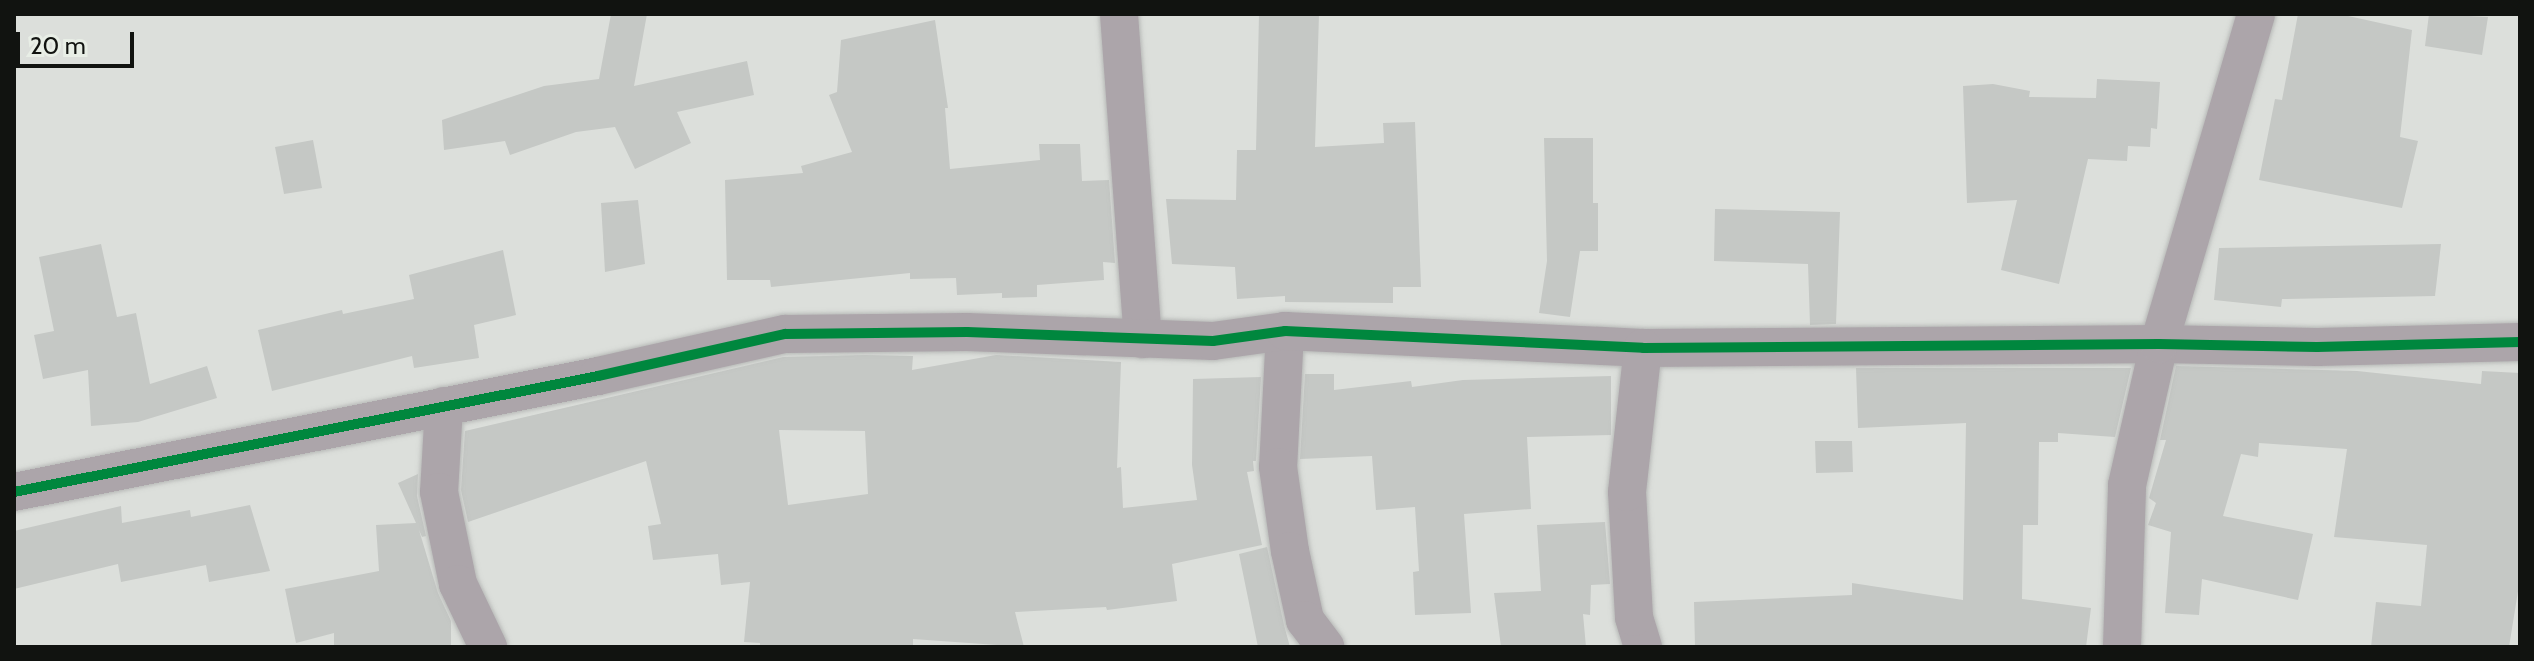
<!DOCTYPE html>
<html>
<head>
<meta charset="utf-8">
<style>
  body { margin:0 }
  #map { position:relative; width:2534px; height:661px; overflow:hidden; background:#dcdfdb; font-family:Cabin,sans-serif }
  div>[style] { position:absolute }
  .building>* { inset:0; background:#c5c8c5 }
  .roads { filter:drop-shadow(0 0 2px #b7b9b7) drop-shadow(0 0 2px #b7b9b7) }
  .street>* { height:38px; margin:-19px; padding:0 19px; transform-origin:19px; border-radius:19px; background:#aca5aa }
  .cycleway>* { height:10px; margin:-5px; padding:0 5px; transform-origin:5px; border-radius:5px; background:#00873e }
  span { translate:-50% -50%; white-space:nowrap; text-align:center; line-height:1.15; -webkit-text-stroke:7px #e8eee6; paint-order:stroke }
  .frame { position:absolute; inset:0; border:16px solid #111310; pointer-events:none }
  .scale { position:absolute; left:16px; top:32px; width:118px; height:36px; box-sizing:border-box; border:4px solid #111310; border-top:0; padding-left:10px; font-size:24px; line-height:28px; white-space:nowrap; color:#111310; -webkit-text-stroke:6px #e8eee6; paint-order:stroke }
</style>
</head>
<body>
<div id="map">
  <div class="building">
    <i style="clip-path:polygon(611px 14px,647px 14px,634px 86px,747px 61px,754px 95px,677px 112px,691px 143px,635px 169px,615px 127px,576px 132px,510px 155px,505px 141px,444px 150px,442px 120px,544px 86px,599px 79px)"></i>
    <i style="clip-path:polygon(1259px 14px,1319px 14px,1315px 147px,1384px 143px,1383px 123px,1415px 122px,1421px 287px,1393px 287px,1393px 303px,1285px 302px,1285px 296px,1237px 299px,1235px 267px,1172px 264px,1166px 199px,1236px 200px,1237px 150px,1256px 150px)"></i>
    <i style="clip-path:polygon(2298px 14px,2339px 14px,2412px 30px,2400px 137px,2418px 141px,2402px 208px,2259px 180px,2275px 99px,2282px 100px)"></i>
    <i style="clip-path:polygon(2429px 14px,2488px 17px,2482px 55px,2425px 46px)"></i>
    <i style="clip-path:polygon(935px 20px,948px 108px,945px 108px,950px 169px,1040px 160px,1039px 144px,1080px 144px,1082px 181px,1109px 180px,1115px 263px,1103px 262px,1104px 280px,1037px 285px,1037px 297px,1002px 298px,1002px 293px,957px 295px,956px 278px,910px 279px,910px 273px,771px 287px,770px 280px,727px 280px,725px 180px,803px 173px,801px 166px,852px 152px,829px 95px,837px 92px,841px 40px)"></i>
    <i style="clip-path:polygon(2097px 79px,2160px 82px,2157px 129px,2151px 128px,2150px 147px,2128px 146px,2127px 161px,2088px 159px,2059px 284px,2001px 270px,2017px 200px,1967px 203px,1963px 86px,1993px 84px,2030px 91px,2029px 97px,2096px 98px)"></i>
    <i style="clip-path:polygon(1544px 138px,1593px 138px,1593px 203px,1598px 203px,1598px 251px,1580px 251px,1570px 317px,1539px 313px,1547px 261px)"></i>
    <i style="clip-path:polygon(313px 140px,322px 188px,284px 194px,275px 147px)"></i>
    <i style="clip-path:polygon(638px 200px,645px 264px,605px 272px,601px 203px)"></i>
    <i style="clip-path:polygon(1715px 209px,1840px 212px,1836px 324px,1810px 325px,1808px 264px,1714px 261px)"></i>
    <i style="clip-path:polygon(101px 244px,117px 317px,136px 313px,150px 384px,207px 366px,217px 398px,138px 422px,91px 426px,88px 370px,43px 379px,34px 335px,54px 331px,39px 257px)"></i>
    <i style="clip-path:polygon(2441px 244px,2435px 296px,2282px 299px,2281px 307px,2214px 300px,2219px 248px)"></i>
    <i style="clip-path:polygon(503px 250px,516px 315px,474px 325px,479px 358px,414px 368px,412px 356px,272px 391px,258px 330px,342px 310px,343px 314px,414px 299px,409px 275px)"></i>
    <i style="clip-path:polygon(evenodd,865px 355px,913px 356px,912px 370px,996px 355px,1121px 362px,1117px 468px,1121px 467px,1123px 508px,1197px 500px,1192px 465px,1193px 379px,1261px 377px,1256px 461px,1253px 461px,1254px 471px,1247px 472px,1262px 545px,1172px 564px,1177px 601px,1107px 610px,1106px 607px,1015px 612px,1024px 647px,913px 639px,913px 647px,760px 647px,760px 643px,744px 642px,750px 582px,721px 585px,718px 554px,653px 560px,648px 526px,661px 524px,646px 461px,468px 522px,461px 490px,465px 431px,783px 357px,865px 355px,779px 430px,865px 431px,868px 494px,788px 505px,779px 430px)"></i>
    <i style="clip-path:polygon(2176px 366px,2357px 371px,2481px 384px,2482px 371px,2520px 373px,2520px 579px,2509px 647px,2371px 647px,2376px 602px,2421px 606px,2427px 545px,2334px 537px,2347px 449px,2259px 443px,2258px 457px,2241px 454px,2223px 516px,2313px 534px,2298px 600px,2202px 579px,2199px 615px,2165px 613px,2171px 532px,2148px 525px,2156px 503px,2149px 498px,2166px 440px,2160px 440px)"></i>
    <i style="clip-path:polygon(1856px 368px,2131px 368px,2115px 437px,2058px 433px,2058px 442px,2039px 442px,2038px 525px,2023px 525px,2022px 599px,2091px 608px,2086px 647px,1695px 647px,1694px 602px,1852px 595px,1852px 583px,1963px 600px,1966px 423px,1858px 428px)"></i>
    <i style="clip-path:polygon(1305px 374px,1334px 374px,1334px 390px,1411px 381px,1412px 387px,1463px 380px,1611px 376px,1611px 435px,1527px 437px,1531px 509px,1464px 514px,1471px 613px,1415px 615px,1413px 572px,1419px 571px,1415px 507px,1376px 510px,1372px 456px,1300px 459px)"></i>
    <i style="clip-path:polygon(1815px 441px,1852px 441px,1853px 472px,1816px 473px)"></i>
    <i style="clip-path:polygon(418px 474px,417px 496px,426px 536px,422px 537px,419px 530px,438px 593px,451px 621px,451px 647px,334px 647px,334px 633px,296px 643px,285px 589px,379px 571px,376px 525px,416px 523px,398px 483px)"></i>
    <i style="clip-path:polygon(250px 505px,270px 571px,209px 582px,206px 565px,121px 582px,118px 564px,14px 589px,14px 531px,121px 506px,122px 523px,190px 510px,191px 517px)"></i>
    <i style="clip-path:polygon(1605px 522px,1610px 584px,1591px 585px,1590px 615px,1583px 614px,1586px 647px,1501px 647px,1494px 593px,1541px 591px,1537px 525px)"></i>
    <i style="clip-path:polygon(1267px 547px,1284px 625px,1290px 647px,1258px 647px,1239px 554px)"></i>
  </div>
  <div class="roads">
    <div class="street">
      <i style="left:1119px;top:14px;width:326px;rotate:85.8deg"></i>
      <i style="left:1285px;top:331px;width:136px;rotate:92.9deg"></i>
      <i style="left:1278px;top:467px;width:85px;rotate:81.9deg"></i>
      <i style="left:1290px;top:551px;width:71px;rotate:77.7deg"></i>
      <i style="left:1305px;top:620px;width:34px;rotate:53deg"></i>
      <i style="left:444px;top:406px;width:86px;rotate:93.3deg"></i>
      <i style="left:439px;top:492px;width:94px;rotate:78.3deg"></i>
      <i style="left:458px;top:584px;width:70px;rotate:64.5deg"></i>
      <i style="left:14px;top:492px;width:595px;rotate:-11.23deg"></i>
      <i style="left:598px;top:376px;width:192px;rotate:-12.7deg"></i>
      <i style="left:785px;top:334px;width:182px;rotate:-0.6deg"></i>
      <i style="left:967px;top:332px;width:246px;rotate:2.1deg"></i>
      <i style="left:1213px;top:341px;width:73px;rotate:-7.9deg"></i>
      <i style="left:1285px;top:331px;width:358px;rotate:2.7deg"></i>
      <i style="left:1643px;top:348px;width:516px;rotate:-0.44deg"></i>
      <i style="left:2159px;top:344px;width:158px;rotate:1.1deg"></i>
      <i style="left:2317px;top:347px;width:203px;rotate:-1.4deg"></i>
      <i style="left:1643px;top:647px;width:31px;rotate:-107deg"></i>
      <i style="left:1634px;top:617px;width:125px;rotate:-93.2deg"></i>
      <i style="left:1627px;top:492px;width:145px;rotate:-83.7deg"></i>
      <i style="left:2122px;top:647px;width:162px;rotate:-88.2deg"></i>
      <i style="left:2127px;top:485px;width:145px;rotate:-77.2deg"></i>
      <i style="left:2159px;top:344px;width:344px;rotate:-73.6deg"></i>
    </div>
  </div>
  <div class="cycleway">
    <i style="left:14px;top:492px;width:595px;rotate:-11.23deg"></i>
    <i style="left:598px;top:376px;width:192px;rotate:-12.7deg"></i>
    <i style="left:785px;top:334px;width:182px;rotate:-0.6deg"></i>
    <i style="left:967px;top:332px;width:246px;rotate:2.1deg"></i>
    <i style="left:1213px;top:341px;width:73px;rotate:-7.9deg"></i>
    <i style="left:1285px;top:331px;width:358px;rotate:2.7deg"></i>
    <i style="left:1643px;top:348px;width:516px;rotate:-0.44deg"></i>
    <i style="left:2159px;top:344px;width:158px;rotate:1.1deg"></i>
    <i style="left:2317px;top:347px;width:203px;rotate:-1.4deg"></i>
  </div>
  <div class="frame"></div>
  <div class="scale">20 m</div>
</div>
</body>
</html>
